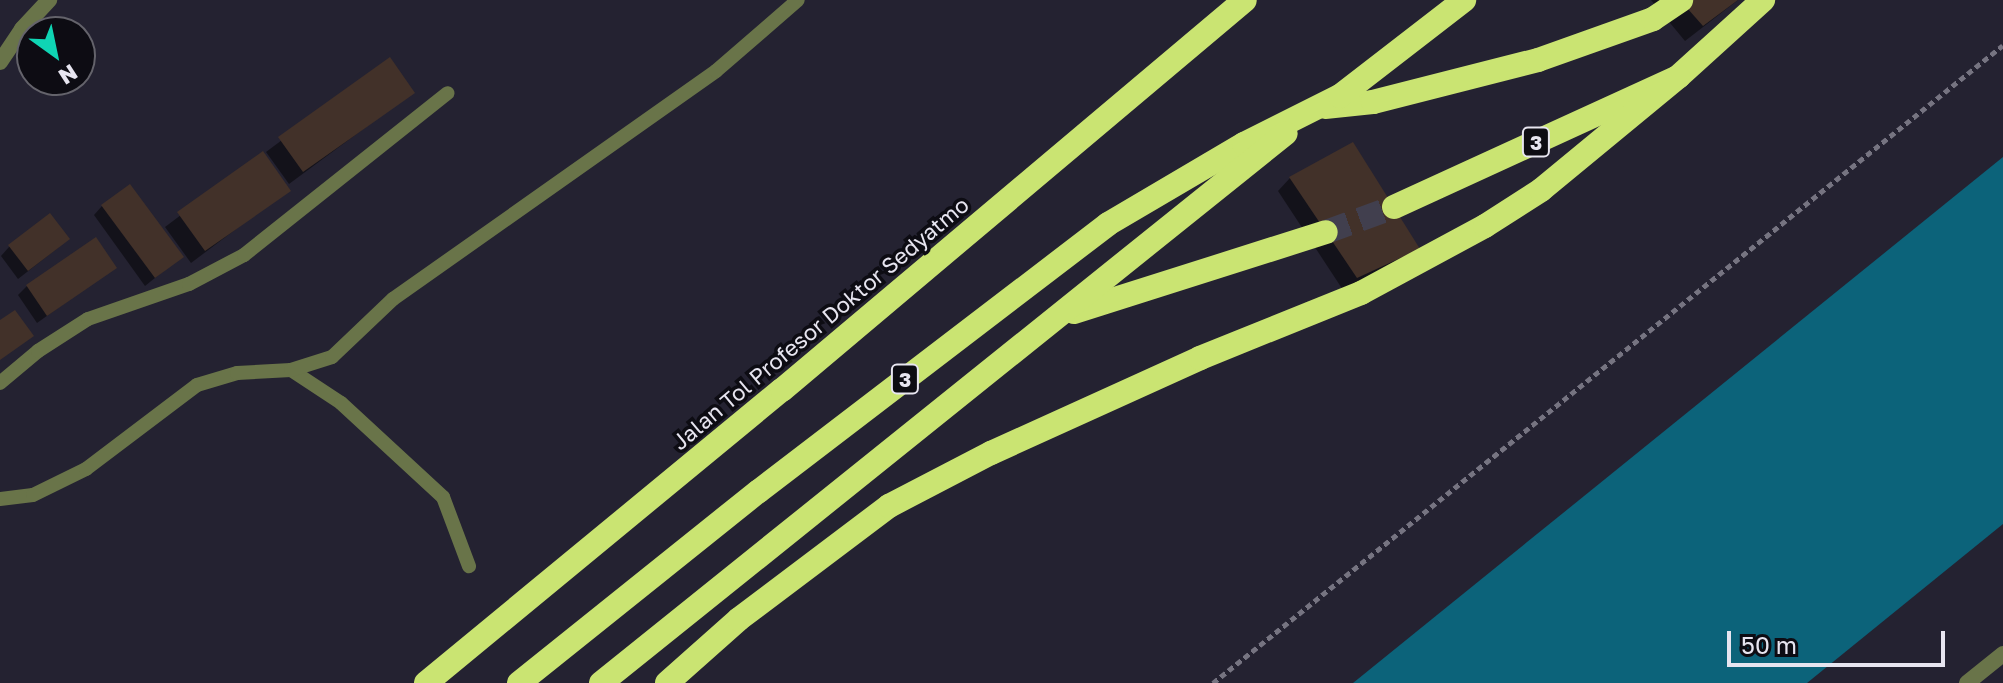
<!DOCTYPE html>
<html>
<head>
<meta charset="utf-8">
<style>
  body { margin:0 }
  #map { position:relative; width:2003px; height:683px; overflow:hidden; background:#242231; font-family:"Golos Text",sans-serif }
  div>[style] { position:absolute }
  .water>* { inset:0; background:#0c637a }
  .shadow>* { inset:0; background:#0007 }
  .building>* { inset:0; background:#423129 }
  .highway-tunnel>* { height:24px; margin-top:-12px; transform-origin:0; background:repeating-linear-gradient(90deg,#413f4e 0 24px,transparent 0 36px) }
  .path>* { height:5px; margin-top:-2.5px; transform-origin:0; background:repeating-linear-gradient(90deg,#767481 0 6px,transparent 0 10px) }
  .lane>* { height:14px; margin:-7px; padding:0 7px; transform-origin:7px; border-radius:7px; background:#697449 }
  .street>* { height:16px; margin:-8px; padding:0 8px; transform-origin:8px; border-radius:8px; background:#697449 }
  .highway>* { height:24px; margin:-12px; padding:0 12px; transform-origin:12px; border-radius:12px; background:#cae472 }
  span { translate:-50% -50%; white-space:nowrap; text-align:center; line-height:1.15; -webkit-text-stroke:7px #0d0c13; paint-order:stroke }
  .shield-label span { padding:2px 6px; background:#0d0c13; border:2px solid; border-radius:6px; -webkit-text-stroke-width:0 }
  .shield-label { font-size:20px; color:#e7e5f0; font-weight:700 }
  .street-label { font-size:22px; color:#e7e5f0 }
  .north { position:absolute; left:16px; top:16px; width:80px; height:80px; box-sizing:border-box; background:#0d0c13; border:2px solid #64636b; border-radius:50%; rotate:147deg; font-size:22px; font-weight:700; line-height:32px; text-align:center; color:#e7e5f0 }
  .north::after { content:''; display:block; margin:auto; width:28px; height:36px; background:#0fd5b4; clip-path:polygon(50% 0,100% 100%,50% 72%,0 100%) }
  .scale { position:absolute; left:1727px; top:631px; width:218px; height:36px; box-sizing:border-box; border:4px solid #e7e5f0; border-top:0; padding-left:10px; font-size:24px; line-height:28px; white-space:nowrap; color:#e7e5f0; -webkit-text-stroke:6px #0d0c13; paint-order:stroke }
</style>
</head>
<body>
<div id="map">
  <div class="water">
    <i style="clip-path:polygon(2003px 157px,2003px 524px,1807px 683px,1353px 683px)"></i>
  </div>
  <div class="shadow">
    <i style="clip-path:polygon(1651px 0,1738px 0,1685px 41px)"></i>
    <i style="clip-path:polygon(389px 60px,412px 93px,289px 184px,266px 152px)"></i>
    <i style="clip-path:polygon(1353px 145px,1405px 262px,1343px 290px,1278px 191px,1290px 178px)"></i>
    <i style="clip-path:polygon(262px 154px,288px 190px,191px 263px,165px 227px)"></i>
    <i style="clip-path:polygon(102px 206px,181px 257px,145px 286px,94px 215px)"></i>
    <i style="clip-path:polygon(9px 247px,59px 247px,18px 279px,1px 256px)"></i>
    <i style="clip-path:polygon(114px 268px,37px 323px,18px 295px,27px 286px)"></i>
  </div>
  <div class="building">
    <i style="clip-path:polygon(1680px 0,1738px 0,1703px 26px)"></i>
    <i style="clip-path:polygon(390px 57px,415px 93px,303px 172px,278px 137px)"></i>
    <i style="clip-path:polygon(1353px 142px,1420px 249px,1357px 278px,1289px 177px)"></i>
    <i style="clip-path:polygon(263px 151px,291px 191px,205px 251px,177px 212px)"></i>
    <i style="clip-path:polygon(130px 184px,184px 257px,155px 278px,101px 205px)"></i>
    <i style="clip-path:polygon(50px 213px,70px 239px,28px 271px,8px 245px)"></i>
    <i style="clip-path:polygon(96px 237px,117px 268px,47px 316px,26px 285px)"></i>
    <i style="clip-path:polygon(15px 310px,34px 336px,0 360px,0 320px)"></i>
  </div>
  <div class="highway-tunnel">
    <i style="left:1326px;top:232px;width:72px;rotate:-20.2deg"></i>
  </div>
  <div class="path">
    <i style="left:1213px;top:683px;width:1015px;rotate:-38.92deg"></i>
  </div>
  <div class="lane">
    <i style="left:291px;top:370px;width:60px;rotate:33.4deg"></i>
    <i style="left:341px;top:403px;width:139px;rotate:42.7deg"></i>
    <i style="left:443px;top:497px;width:74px;rotate:69.4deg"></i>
    <i style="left:0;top:383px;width:50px;rotate:-40.1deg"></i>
    <i style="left:38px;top:351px;width:59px;rotate:-32.6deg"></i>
    <i style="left:88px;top:319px;width:107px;rotate:-19.1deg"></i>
    <i style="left:189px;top:284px;width:62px;rotate:-27.8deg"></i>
    <i style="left:244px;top:255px;width:260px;rotate:-38.5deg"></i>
    <i style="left:0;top:499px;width:33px;rotate:-7deg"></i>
    <i style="left:33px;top:495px;width:59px;rotate:-26.1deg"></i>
    <i style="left:86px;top:469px;width:139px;rotate:-37.1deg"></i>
    <i style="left:197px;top:385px;width:42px;rotate:-16.7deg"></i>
    <i style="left:237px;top:373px;width:54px;rotate:-3.2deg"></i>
    <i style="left:291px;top:370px;width:43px;rotate:-17.6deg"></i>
    <i style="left:332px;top:357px;width:84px;rotate:-43.6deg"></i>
    <i style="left:393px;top:299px;width:395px;rotate:-35.2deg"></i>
    <i style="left:716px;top:71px;width:108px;rotate:-40.9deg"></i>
  </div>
  <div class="street">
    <i style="left:0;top:62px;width:40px;rotate:-56deg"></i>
    <i style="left:22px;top:29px;width:40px;rotate:-47deg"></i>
    <i style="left:1967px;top:683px;width:46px;rotate:-38.9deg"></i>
  </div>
  <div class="highway">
    <i style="left:1325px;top:107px;width:48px;rotate:-5.9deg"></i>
    <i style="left:1373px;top:102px;width:170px;rotate:-14.3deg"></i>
    <i style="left:1538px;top:60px;width:122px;rotate:-19.6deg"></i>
    <i style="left:1653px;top:19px;width:34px;rotate:-34deg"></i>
    <i style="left:1394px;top:207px;width:312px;rotate:-24.6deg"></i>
    <i style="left:1678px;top:77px;width:115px;rotate:-42.2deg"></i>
    <i style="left:1074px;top:312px;width:264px;rotate:-17.6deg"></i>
    <i style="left:426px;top:683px;width:461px;rotate:-39.5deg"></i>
    <i style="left:782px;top:390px;width:605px;rotate:-40.11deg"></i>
    <i style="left:519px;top:683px;width:307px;rotate:-38.7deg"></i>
    <i style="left:759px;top:491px;width:439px;rotate:-37.4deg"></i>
    <i style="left:1108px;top:224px;width:158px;rotate:-30.5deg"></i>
    <i style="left:1244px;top:144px;width:107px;rotate:-26.6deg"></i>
    <i style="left:1340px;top:96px;width:157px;rotate:-37.7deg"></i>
    <i style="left:601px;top:683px;width:878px;rotate:-38.76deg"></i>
    <i style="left:667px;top:683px;width:96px;rotate:-41.6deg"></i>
    <i style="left:739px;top:619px;width:188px;rotate:-37deg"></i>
    <i style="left:889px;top:506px;width:115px;rotate:-27.5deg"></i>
    <i style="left:991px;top:453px;width:230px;rotate:-24.4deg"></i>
    <i style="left:1200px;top:358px;width:174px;rotate:-22deg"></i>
    <i style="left:1361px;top:293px;width:141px;rotate:-28.4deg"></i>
    <i style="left:1485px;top:226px;width:67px;rotate:-32.7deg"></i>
    <i style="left:1541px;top:190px;width:178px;rotate:-39.5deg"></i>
  </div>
  <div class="shield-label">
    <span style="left:1536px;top:142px">3</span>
    <span style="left:905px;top:379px">3</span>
  </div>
  <div class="street-label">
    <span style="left:820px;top:323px;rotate:-40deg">Jalan Tol Profesor Doktor Sedyatmo</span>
  </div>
  <div class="north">N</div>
  <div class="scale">50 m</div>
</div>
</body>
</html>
